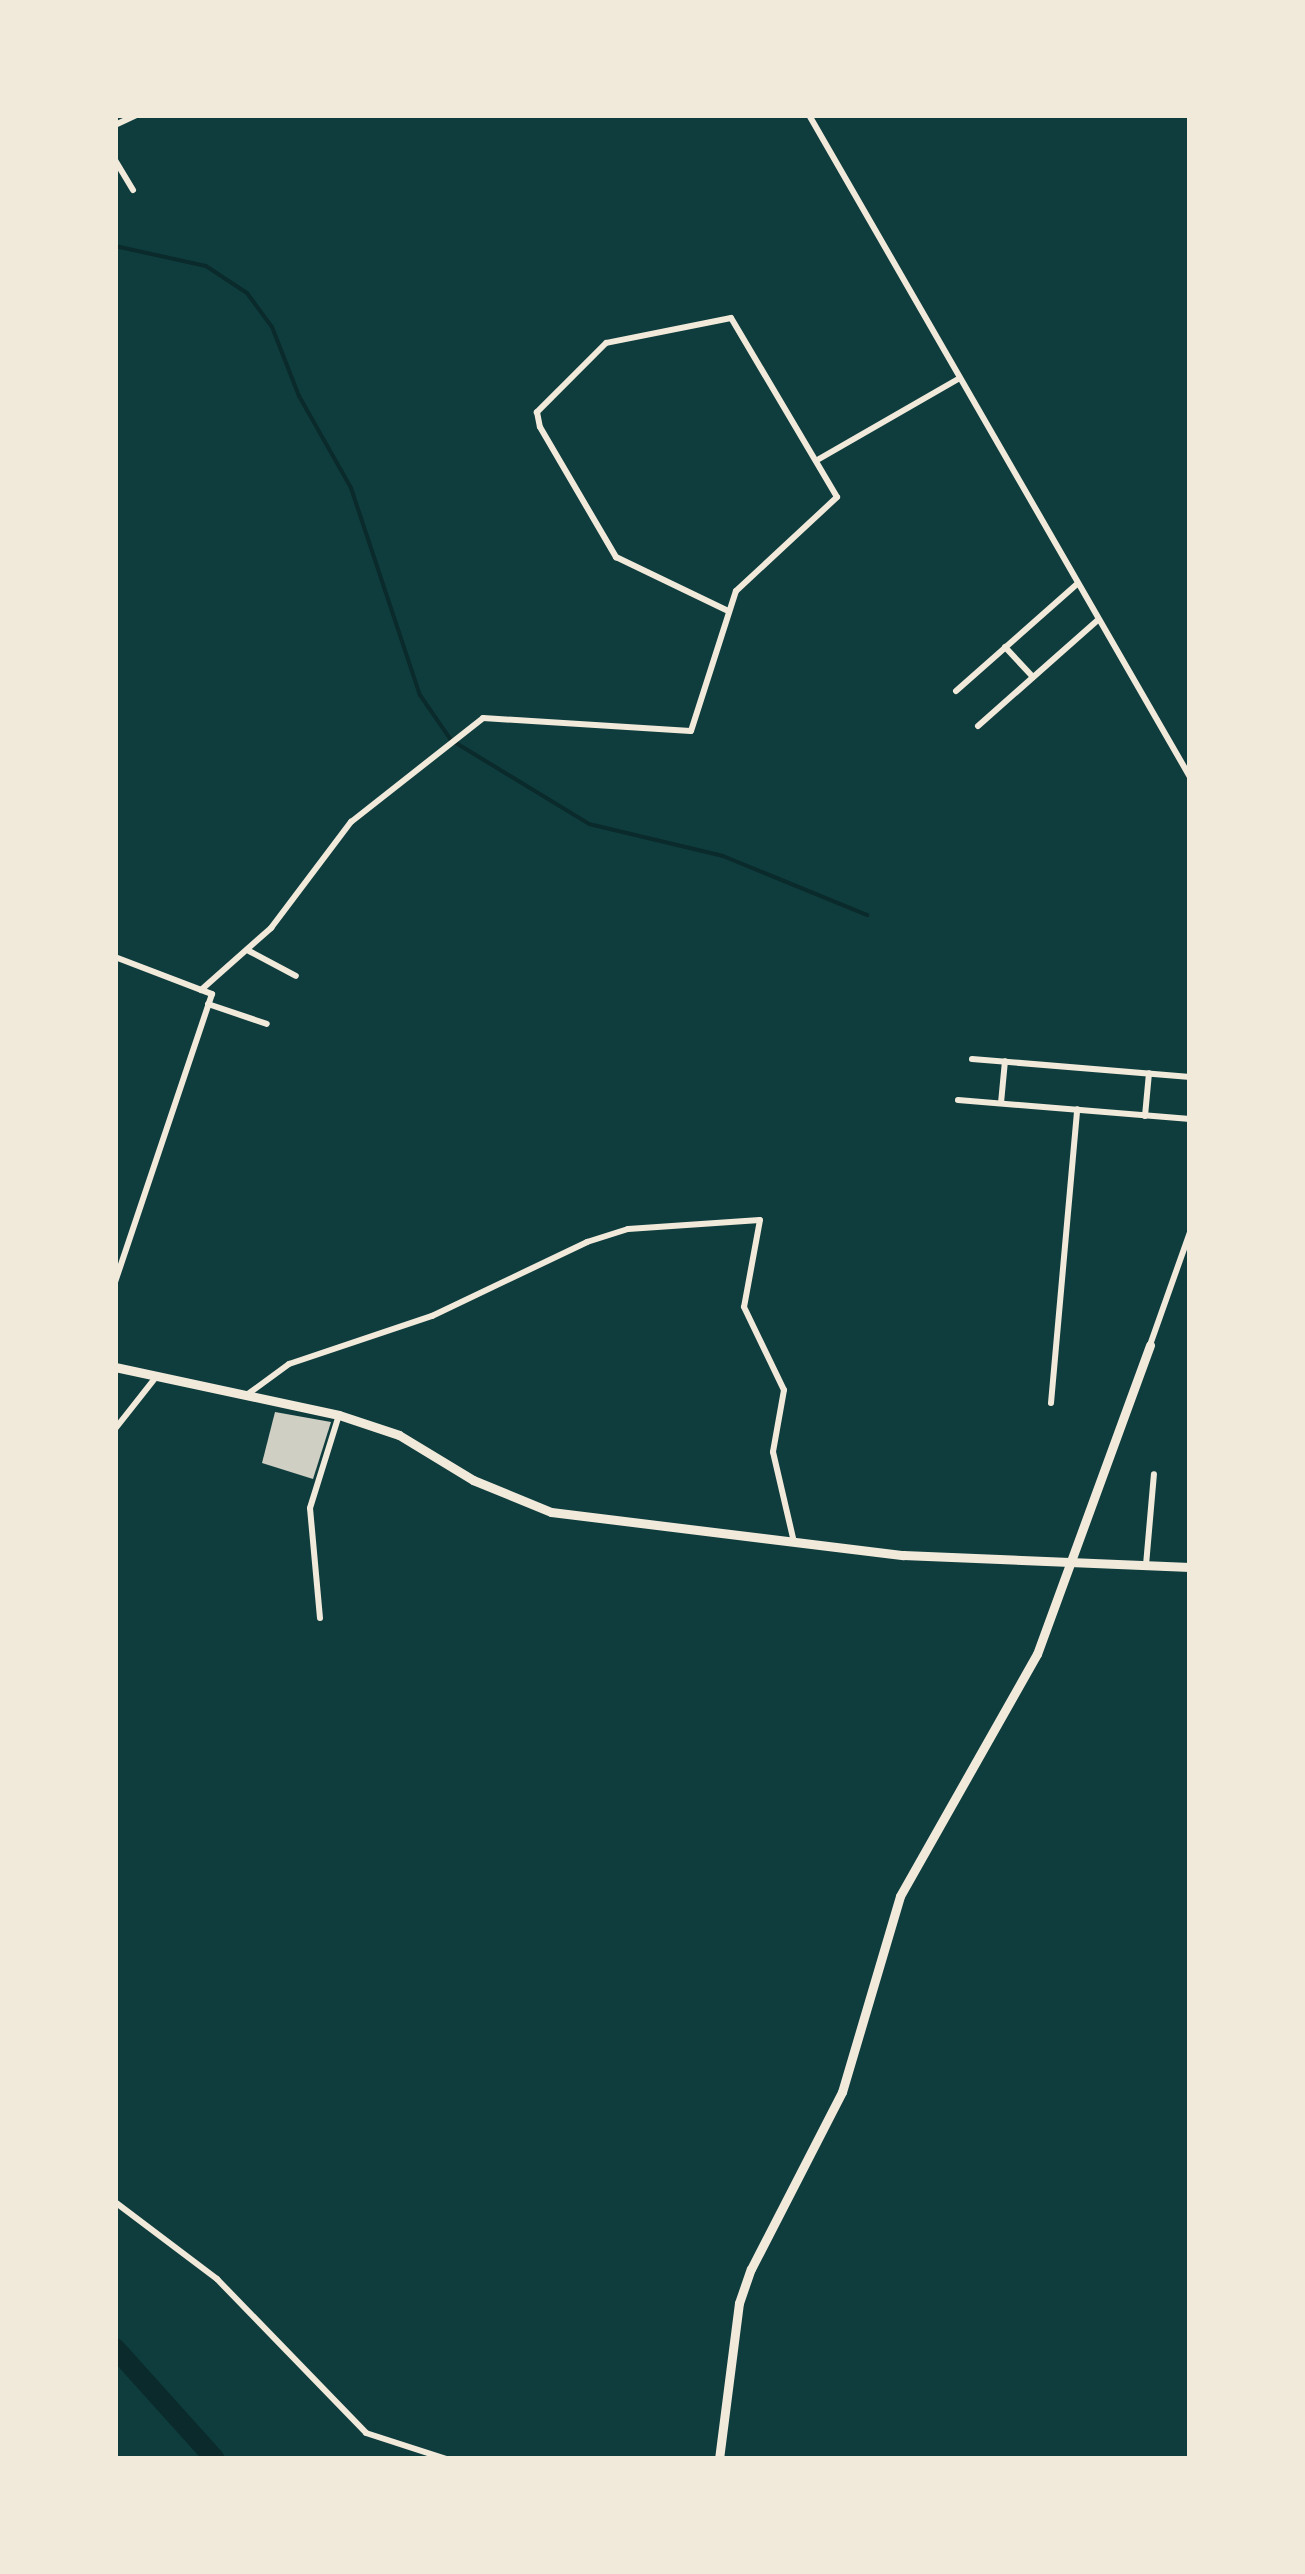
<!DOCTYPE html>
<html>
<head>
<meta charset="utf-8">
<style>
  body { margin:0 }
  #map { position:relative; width:1305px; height:2574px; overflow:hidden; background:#0f3d3e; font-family:"Golos Text",sans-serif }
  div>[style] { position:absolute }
  .stream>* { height:4px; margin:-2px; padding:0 2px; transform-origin:2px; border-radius:2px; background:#0a2a2b }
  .river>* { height:20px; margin:-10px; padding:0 10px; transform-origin:10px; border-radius:10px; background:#0a2a2b }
  .building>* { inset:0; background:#cfcfc3 }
  .minor>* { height:6px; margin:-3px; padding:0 3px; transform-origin:3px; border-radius:3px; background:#f1e9da }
  .tertiary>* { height:9px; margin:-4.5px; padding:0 4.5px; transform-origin:4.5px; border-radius:4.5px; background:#f1e9da }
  span { translate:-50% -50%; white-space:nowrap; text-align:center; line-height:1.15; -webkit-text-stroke:10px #f1e9da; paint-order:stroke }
  .frame { position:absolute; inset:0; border:118px solid #f1e9da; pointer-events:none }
</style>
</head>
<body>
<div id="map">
  <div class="stream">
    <i style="left:115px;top:246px;width:93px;rotate:12.4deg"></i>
    <i style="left:206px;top:266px;width:49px;rotate:33.4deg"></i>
    <i style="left:247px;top:293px;width:42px;rotate:53.7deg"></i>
    <i style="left:272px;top:327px;width:74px;rotate:68.6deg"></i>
    <i style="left:299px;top:396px;width:106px;rotate:60.5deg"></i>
    <i style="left:351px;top:488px;width:218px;rotate:71.6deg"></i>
    <i style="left:420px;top:695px;width:55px;rotate:55.4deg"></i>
    <i style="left:451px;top:740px;width:162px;rotate:31.3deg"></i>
    <i style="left:589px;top:824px;width:138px;rotate:13.4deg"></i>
    <i style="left:723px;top:856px;width:156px;rotate:22.3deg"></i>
  </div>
  <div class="river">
    <i style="left:115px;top:2348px;width:149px;rotate:48deg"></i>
  </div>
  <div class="building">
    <i style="clip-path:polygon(275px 1412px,331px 1422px,313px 1479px,262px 1463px)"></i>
  </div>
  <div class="minor">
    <i style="left:809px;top:115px;width:764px;rotate:60.08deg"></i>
    <i style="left:115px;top:125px;width:23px;rotate:-25deg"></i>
    <i style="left:115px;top:160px;width:35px;rotate:59deg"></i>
    <i style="left:819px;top:459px;width:160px;rotate:-29.9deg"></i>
    <i style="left:1005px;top:647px;width:41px;rotate:47deg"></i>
    <i style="left:956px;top:691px;width:162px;rotate:-41.5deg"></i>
    <i style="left:978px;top:726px;width:160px;rotate:-41.5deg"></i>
    <i style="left:249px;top:951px;width:53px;rotate:28deg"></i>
    <i style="left:115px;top:957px;width:104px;rotate:20.9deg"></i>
    <i style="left:212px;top:994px;width:304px;rotate:108.6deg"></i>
    <i style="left:201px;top:990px;width:94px;rotate:-41.5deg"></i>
    <i style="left:271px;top:928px;width:133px;rotate:-53deg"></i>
    <i style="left:351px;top:822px;width:168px;rotate:-38.2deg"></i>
    <i style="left:483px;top:718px;width:208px;rotate:3.6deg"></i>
    <i style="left:691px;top:731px;width:147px;rotate:-72.2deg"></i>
    <i style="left:736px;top:591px;width:138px;rotate:-42.9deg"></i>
    <i style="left:837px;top:497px;width:208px;rotate:-120.6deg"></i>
    <i style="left:731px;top:318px;width:127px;rotate:168.7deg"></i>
    <i style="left:606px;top:343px;width:98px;rotate:135deg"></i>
    <i style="left:537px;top:412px;width:15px;rotate:79deg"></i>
    <i style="left:540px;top:427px;width:151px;rotate:59.7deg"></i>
    <i style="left:616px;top:557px;width:124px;rotate:25.7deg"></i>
    <i style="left:208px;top:1004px;width:62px;rotate:18.7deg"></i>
    <i style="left:972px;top:1059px;width:219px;rotate:4.7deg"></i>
    <i style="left:958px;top:1100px;width:233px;rotate:4.7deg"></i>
    <i style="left:1001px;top:1103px;width:42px;rotate:-84.6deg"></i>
    <i style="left:1145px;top:1116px;width:43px;rotate:-84.7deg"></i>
    <i style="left:1150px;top:1345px;width:120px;rotate:-70.5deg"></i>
    <i style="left:248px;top:1394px;width:51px;rotate:-36.2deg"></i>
    <i style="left:289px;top:1364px;width:151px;rotate:-18.6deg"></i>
    <i style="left:432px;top:1316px;width:172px;rotate:-25.5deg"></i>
    <i style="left:587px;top:1242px;width:43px;rotate:-17.6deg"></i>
    <i style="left:628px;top:1229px;width:132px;rotate:-3.9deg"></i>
    <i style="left:760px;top:1220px;width:88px;rotate:100.4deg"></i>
    <i style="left:744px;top:1307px;width:92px;rotate:64.3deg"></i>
    <i style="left:784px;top:1390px;width:63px;rotate:100.1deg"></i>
    <i style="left:773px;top:1452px;width:92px;rotate:76.9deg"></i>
    <i style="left:1051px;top:1403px;width:295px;rotate:-84.9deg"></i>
    <i style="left:115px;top:1429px;width:66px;rotate:-51.7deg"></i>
    <i style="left:1146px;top:1565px;width:91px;rotate:-85deg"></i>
    <i style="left:320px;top:1618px;width:110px;rotate:-95.2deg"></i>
    <i style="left:310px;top:1508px;width:97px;rotate:-72.7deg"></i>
    <i style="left:115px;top:2202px;width:128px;rotate:37deg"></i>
    <i style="left:217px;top:2279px;width:214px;rotate:45.9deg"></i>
    <i style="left:366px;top:2433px;width:84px;rotate:18deg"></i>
  </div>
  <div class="tertiary">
    <i style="left:115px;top:1367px;width:229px;rotate:12.1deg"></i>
    <i style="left:339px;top:1415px;width:63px;rotate:18.4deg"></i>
    <i style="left:399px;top:1435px;width:87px;rotate:31.3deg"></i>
    <i style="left:473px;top:1480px;width:84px;rotate:22.3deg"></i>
    <i style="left:551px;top:1512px;width:355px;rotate:7deg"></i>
    <i style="left:903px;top:1555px;width:287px;rotate:2.4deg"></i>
    <i style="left:719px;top:2459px;width:157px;rotate:-82.7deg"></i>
    <i style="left:739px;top:2303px;width:36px;rotate:-71deg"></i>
    <i style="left:751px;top:2269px;width:199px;rotate:-62.8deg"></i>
    <i style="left:842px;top:2092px;width:204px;rotate:-73.5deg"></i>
    <i style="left:900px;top:1896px;width:278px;rotate:-60.5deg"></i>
    <i style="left:1037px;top:1654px;width:329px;rotate:-69.9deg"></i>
  </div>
  <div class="frame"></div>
</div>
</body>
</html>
